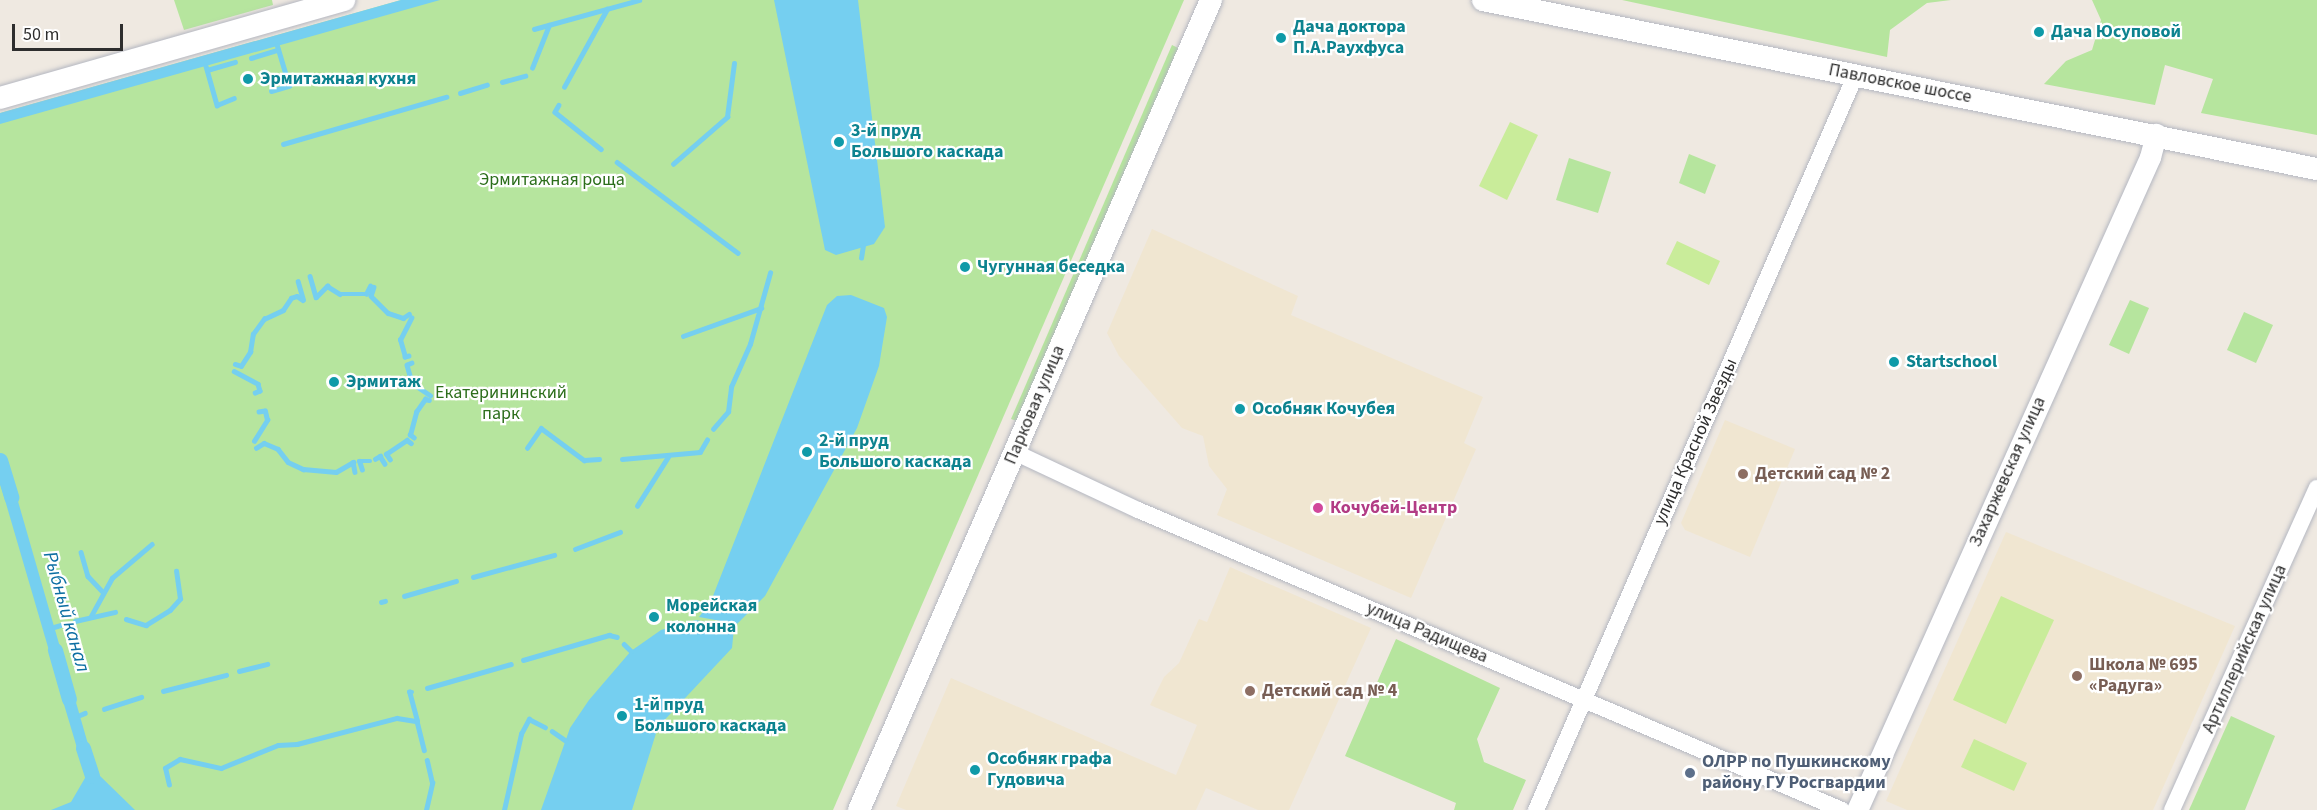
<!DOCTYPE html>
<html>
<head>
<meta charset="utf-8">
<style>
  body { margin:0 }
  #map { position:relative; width:2317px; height:810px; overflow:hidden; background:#efe9e1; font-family:"Source Sans 3",sans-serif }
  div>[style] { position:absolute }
  .education>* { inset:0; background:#f0e6d1 }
  .green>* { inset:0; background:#b6e59e }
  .pitch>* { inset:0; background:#c9ec9a }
  .water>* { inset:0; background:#75cff0 }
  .stream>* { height:4.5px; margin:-2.25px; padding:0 2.25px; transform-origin:2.25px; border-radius:2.25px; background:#75cff0 }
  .canal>* { height:15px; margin:-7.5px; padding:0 7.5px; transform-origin:7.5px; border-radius:7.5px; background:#75cff0 }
  .roads { filter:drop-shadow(0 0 2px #b4b7c1) drop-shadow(0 0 2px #b4b7c1) }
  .minor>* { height:16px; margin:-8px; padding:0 8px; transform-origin:8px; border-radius:8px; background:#fff }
  .tertiary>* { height:21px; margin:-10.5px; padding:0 10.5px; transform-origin:10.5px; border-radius:10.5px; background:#fff }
  .secondary>* { height:22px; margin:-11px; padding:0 11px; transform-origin:11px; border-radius:11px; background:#fff }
  .dots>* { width:16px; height:16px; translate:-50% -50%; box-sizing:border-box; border:3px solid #fff; border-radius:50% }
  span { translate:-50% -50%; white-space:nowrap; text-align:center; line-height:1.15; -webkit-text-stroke:4.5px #fff; paint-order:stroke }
  .culture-label { font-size:18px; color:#0d838f; font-weight:700 }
  .left { translate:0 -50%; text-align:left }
  .street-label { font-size:18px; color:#2e2e2e }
  .park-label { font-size:18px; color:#2c6e1b }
  .education-label { font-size:18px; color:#785e54; font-weight:700 }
  .hotel-label { font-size:18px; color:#b23c85; font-weight:700 }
  .service-label { font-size:18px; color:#4e5e75; font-weight:700 }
  .water-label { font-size:20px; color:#0d6fa3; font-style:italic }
  .scale { position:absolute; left:12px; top:24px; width:111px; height:27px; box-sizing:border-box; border:3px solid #2e2e2e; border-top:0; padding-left:8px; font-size:18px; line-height:21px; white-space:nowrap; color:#2e2e2e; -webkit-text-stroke:4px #fff; paint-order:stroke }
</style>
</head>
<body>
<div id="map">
  <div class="education">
    <i style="clip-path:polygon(1152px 229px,1298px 296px,1291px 315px,1483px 397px,1464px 443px,1476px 449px,1411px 598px,1217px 515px,1227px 489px,1209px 466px,1203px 436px,1182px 428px,1119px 356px,1107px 333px)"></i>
    <i style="clip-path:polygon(1725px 420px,1795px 449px,1750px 557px,1685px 530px,1681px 523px)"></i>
    <i style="clip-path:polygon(2006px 532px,2235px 626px,2153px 810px,1907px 810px,1886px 801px)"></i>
    <i style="clip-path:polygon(1230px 567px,1371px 628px,1289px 810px,1258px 810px,1206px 788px,1196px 810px,906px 810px,896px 806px,951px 678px,1176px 775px,1197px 725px,1150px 705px,1164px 677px,1179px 663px,1199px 619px,1207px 622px)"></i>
  </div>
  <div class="green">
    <i style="clip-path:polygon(174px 0,272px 0,273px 5px,184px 30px)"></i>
    <i style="clip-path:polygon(401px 0,1184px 0,833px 810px,0 810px,0 113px)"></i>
    <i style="clip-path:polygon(1622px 0,1951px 0,1927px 3px,1890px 30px,1887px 57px)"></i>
    <i style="clip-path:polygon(2092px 0,2317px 0,2317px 135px,2201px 113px,2213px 79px,2165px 65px,2155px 105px,2044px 84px,2066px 61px,2092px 50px,2101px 20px)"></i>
    <i style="clip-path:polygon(1172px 45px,1178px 48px,1017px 421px,1011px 419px)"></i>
    <i style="clip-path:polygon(1689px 154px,1716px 165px,1705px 194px,1679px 183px)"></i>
    <i style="clip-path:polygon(1569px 158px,1611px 172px,1598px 213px,1556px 200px)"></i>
    <i style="clip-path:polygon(2130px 300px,2149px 308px,2129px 354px,2109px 345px)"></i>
    <i style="clip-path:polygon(2244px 312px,2273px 325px,2256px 363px,2227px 350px)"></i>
    <i style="clip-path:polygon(1396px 639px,1500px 688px,1477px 739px,1484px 762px,1526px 780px,1513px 810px,1454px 810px,1456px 803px,1345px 756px)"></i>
    <i style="clip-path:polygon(2231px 716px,2275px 736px,2245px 810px,2189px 810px)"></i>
  </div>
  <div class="pitch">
    <i style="clip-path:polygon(1510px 122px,1538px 135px,1507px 200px,1479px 186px)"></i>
    <i style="clip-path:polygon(1677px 241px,1720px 261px,1709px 285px,1666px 264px)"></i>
    <i style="clip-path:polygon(2001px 596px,2054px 620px,2006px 724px,1953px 700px)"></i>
    <i style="clip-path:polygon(1974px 739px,2027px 763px,2014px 791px,1961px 767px)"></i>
  </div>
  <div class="water">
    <i style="clip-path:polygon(401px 0,440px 0,0 124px,0 113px)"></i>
    <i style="clip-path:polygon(774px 0,858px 0,885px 227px,874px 244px,836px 255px,825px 250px)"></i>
    <i style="clip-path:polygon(851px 295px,884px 308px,887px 317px,879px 366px,857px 428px,765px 596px,737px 624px,699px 617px,711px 601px,827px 305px,837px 296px)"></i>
    <i style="clip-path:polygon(11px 477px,66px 668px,55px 671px,0 483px)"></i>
    <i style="clip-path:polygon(696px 620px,734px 628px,732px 648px,658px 727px,632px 810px,541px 810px,570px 728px,589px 700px,631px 651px,661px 630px)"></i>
    <i style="clip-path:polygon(69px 678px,94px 765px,83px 768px,57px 681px)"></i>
    <i style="clip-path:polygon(98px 774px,135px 810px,51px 810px,71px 802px,85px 778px)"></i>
  </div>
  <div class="stream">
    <i style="left:534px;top:29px;width:109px;rotate:-15.4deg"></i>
    <i style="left:251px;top:58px;width:28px;rotate:-17deg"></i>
    <i style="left:206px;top:66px;width:41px;rotate:74.2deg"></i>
    <i style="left:217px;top:105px;width:18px;rotate:-22deg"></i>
    <i style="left:532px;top:68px;width:46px;rotate:-68.4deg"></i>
    <i style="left:207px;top:70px;width:29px;rotate:-16deg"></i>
    <i style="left:502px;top:82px;width:24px;rotate:-15deg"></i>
    <i style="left:564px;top:87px;width:89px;rotate:-61.1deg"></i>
    <i style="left:271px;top:91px;width:19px;rotate:-16deg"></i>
    <i style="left:289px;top:86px;width:42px;rotate:-106.7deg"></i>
    <i style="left:460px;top:93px;width:28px;rotate:-17deg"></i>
    <i style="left:559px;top:105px;width:8px;rotate:120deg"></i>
    <i style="left:555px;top:112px;width:59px;rotate:38.8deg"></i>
    <i style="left:283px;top:144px;width:170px;rotate:-16.1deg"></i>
    <i style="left:617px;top:162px;width:151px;rotate:36.9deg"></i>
    <i style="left:673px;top:164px;width:72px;rotate:-41deg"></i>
    <i style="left:727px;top:117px;width:54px;rotate:-82.6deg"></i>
    <i style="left:861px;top:258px;width:12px;rotate:-81deg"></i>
    <i style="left:310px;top:276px;width:22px;rotate:74deg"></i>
    <i style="left:316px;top:297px;width:16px;rotate:-45deg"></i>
    <i style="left:327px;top:286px;width:15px;rotate:32deg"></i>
    <i style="left:340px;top:294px;width:26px"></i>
    <i style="left:366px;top:294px;width:9px;rotate:-63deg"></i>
    <i style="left:374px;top:287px;width:9px;rotate:108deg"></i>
    <i style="left:371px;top:296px;width:24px;rotate:45deg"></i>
    <i style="left:388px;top:313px;width:16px;rotate:18deg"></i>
    <i style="left:403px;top:318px;width:7px;rotate:-34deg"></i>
    <i style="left:683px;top:336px;width:83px;rotate:-19.7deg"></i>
    <i style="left:409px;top:356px;width:4px;rotate:166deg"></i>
    <i style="left:405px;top:357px;width:18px;rotate:-106deg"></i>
    <i style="left:400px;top:340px;width:25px;rotate:-63deg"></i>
    <i style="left:412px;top:363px;width:5px;rotate:158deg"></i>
    <i style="left:407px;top:365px;width:19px;rotate:74deg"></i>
    <i style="left:412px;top:383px;width:22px;rotate:34deg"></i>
    <i style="left:235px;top:364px;width:6px;rotate:18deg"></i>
    <i style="left:241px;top:366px;width:17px;rotate:-57deg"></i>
    <i style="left:250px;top:352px;width:18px;rotate:-81deg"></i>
    <i style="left:253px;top:334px;width:19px;rotate:-54deg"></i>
    <i style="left:264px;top:319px;width:21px;rotate:-25deg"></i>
    <i style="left:283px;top:310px;width:14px;rotate:-56deg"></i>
    <i style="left:291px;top:298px;width:6px;rotate:-18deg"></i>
    <i style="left:297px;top:296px;width:7px;rotate:34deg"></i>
    <i style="left:303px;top:300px;width:19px;rotate:-106deg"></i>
    <i style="left:234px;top:371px;width:27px;rotate:28deg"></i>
    <i style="left:258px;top:384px;width:7px;rotate:74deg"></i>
    <i style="left:260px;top:391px;width:5px;rotate:158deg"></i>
    <i style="left:713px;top:429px;width:23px;rotate:-49deg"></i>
    <i style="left:728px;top:412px;width:25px;rotate:-83deg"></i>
    <i style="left:731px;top:387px;width:47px;rotate:-66.2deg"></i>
    <i style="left:750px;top:344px;width:74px;rotate:-74.3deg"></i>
    <i style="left:414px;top:438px;width:5px;rotate:-143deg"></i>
    <i style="left:410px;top:435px;width:24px;rotate:-75deg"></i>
    <i style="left:416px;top:412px;width:16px;rotate:-55deg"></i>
    <i style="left:425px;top:399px;width:4px;rotate:14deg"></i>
    <i style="left:254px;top:441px;width:25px;rotate:-58deg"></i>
    <i style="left:267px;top:420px;width:9px;rotate:-103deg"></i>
    <i style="left:265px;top:411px;width:6px;rotate:171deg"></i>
    <i style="left:256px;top:448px;width:9px;rotate:-32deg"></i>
    <i style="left:264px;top:443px;width:15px;rotate:23deg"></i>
    <i style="left:278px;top:449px;width:16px;rotate:52deg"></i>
    <i style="left:288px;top:462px;width:17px;rotate:25deg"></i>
    <i style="left:303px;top:469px;width:33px;rotate:5deg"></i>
    <i style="left:336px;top:472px;width:20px;rotate:-30deg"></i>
    <i style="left:353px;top:462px;width:10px;rotate:79deg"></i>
    <i style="left:527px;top:448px;width:24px;rotate:-55deg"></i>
    <i style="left:541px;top:428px;width:54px;rotate:36.7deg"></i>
    <i style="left:584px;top:460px;width:15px;rotate:-4deg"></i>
    <i style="left:375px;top:459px;width:6px;rotate:-31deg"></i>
    <i style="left:380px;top:456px;width:9px;rotate:58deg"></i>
    <i style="left:622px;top:459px;width:78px;rotate:-5.1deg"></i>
    <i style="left:700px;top:452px;width:14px;rotate:-60deg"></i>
    <i style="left:390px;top:460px;width:7px;rotate:-124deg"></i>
    <i style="left:386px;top:454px;width:25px;rotate:-34deg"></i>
    <i style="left:407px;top:440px;width:5px;rotate:37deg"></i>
    <i style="left:362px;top:470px;width:9px;rotate:-108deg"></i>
    <i style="left:359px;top:461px;width:11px"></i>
    <i style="left:637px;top:506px;width:58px;rotate:-57.7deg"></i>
    <i style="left:575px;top:549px;width:48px;rotate:-20.7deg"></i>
    <i style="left:81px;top:552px;width:25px;rotate:74deg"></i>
    <i style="left:88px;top:576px;width:21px;rotate:47deg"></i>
    <i style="left:473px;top:577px;width:84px;rotate:-15.2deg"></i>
    <i style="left:404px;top:596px;width:54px;rotate:-16.1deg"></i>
    <i style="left:381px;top:602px;width:4px;rotate:-14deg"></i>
    <i style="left:91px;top:616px;width:43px;rotate:-61.1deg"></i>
    <i style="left:112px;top:578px;width:52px;rotate:-40.4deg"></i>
    <i style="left:126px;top:619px;width:21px;rotate:17deg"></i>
    <i style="left:146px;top:625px;width:28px;rotate:-32deg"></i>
    <i style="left:170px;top:610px;width:15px;rotate:-48deg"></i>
    <i style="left:180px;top:599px;width:28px;rotate:-98deg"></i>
    <i style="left:75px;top:621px;width:41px;rotate:-12.7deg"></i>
    <i style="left:54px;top:627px;width:7px;rotate:-16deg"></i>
    <i style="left:624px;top:644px;width:10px;rotate:45deg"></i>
    <i style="left:523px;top:660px;width:90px;rotate:-16.2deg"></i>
    <i style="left:609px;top:635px;width:8px;rotate:14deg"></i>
    <i style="left:239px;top:671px;width:29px;rotate:-14deg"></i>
    <i style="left:427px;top:688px;width:87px;rotate:-15.9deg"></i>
    <i style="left:163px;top:691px;width:65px;rotate:-14.3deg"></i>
    <i style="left:104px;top:709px;width:39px;rotate:-18deg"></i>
    <i style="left:80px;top:715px;width:5px;rotate:-22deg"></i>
    <i style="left:417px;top:721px;width:30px;rotate:76deg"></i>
    <i style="left:552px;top:731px;width:16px;rotate:35deg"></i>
    <i style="left:169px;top:785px;width:17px;rotate:-103deg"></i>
    <i style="left:165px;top:768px;width:17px;rotate:-31deg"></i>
    <i style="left:180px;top:759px;width:42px;rotate:12.4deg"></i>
    <i style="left:221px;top:768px;width:61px;rotate:-22deg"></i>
    <i style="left:278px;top:745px;width:19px;rotate:-3deg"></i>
    <i style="left:297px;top:744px;width:103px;rotate:-14.6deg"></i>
    <i style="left:397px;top:718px;width:20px;rotate:9deg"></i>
    <i style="left:417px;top:721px;width:30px;rotate:-105deg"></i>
    <i style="left:409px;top:692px;width:3px"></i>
    <i style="left:426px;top:810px;width:28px;rotate:-77deg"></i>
    <i style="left:432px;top:783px;width:23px;rotate:-103deg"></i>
    <i style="left:504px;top:810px;width:78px;rotate:-77.4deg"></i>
    <i style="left:521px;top:734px;width:17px;rotate:-62deg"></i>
    <i style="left:529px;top:719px;width:18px;rotate:27deg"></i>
  </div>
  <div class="canal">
    <i style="left:0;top:460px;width:39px;rotate:73deg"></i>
    <i style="left:55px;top:650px;width:51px;rotate:74.1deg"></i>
    <i style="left:83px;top:748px;width:29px;rotate:72deg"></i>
  </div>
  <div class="roads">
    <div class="minor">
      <i style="left:1014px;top:452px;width:137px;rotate:25.1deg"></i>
      <i style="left:1138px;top:510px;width:765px;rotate:23.08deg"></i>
      <i style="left:1536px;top:810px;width:803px;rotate:-66.5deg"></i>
      <i style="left:2172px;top:810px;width:353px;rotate:-65.8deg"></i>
    </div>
    <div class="tertiary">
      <i style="left:1857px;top:810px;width:716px;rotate:-65.83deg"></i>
      <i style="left:2150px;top:157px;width:24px;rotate:-75deg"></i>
    </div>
    <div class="secondary">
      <i style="left:1483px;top:0;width:851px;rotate:11.46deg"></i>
      <i style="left:0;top:98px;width:358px;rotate:-15.9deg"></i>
      <i style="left:859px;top:810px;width:883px;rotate:-66.51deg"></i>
    </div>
  </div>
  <div class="dots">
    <i style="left:2039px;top:32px;background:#0f9aa8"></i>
    <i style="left:1281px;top:38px;background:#0f9aa8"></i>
    <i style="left:248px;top:79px;background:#0f9aa8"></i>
    <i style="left:839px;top:142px;background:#0f9aa8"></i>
    <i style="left:965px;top:267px;background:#0f9aa8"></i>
    <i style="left:1894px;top:362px;background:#0f9aa8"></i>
    <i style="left:334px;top:382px;background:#0f9aa8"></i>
    <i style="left:1240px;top:409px;background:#0f9aa8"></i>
    <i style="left:807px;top:452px;background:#0f9aa8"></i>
    <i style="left:1743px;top:474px;background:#8d6e63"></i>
    <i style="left:1318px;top:508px;background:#d1479c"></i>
    <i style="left:654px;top:617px;background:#0f9aa8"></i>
    <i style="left:2077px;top:676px;background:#8d6e63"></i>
    <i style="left:1250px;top:691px;background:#8d6e63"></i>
    <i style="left:622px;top:716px;background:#0f9aa8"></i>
    <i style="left:975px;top:770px;background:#0f9aa8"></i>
    <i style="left:1690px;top:773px;background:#5c6f8a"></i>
  </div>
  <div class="culture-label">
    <span class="left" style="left:1293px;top:38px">Дача доктора<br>П.А.Раухфуса</span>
    <span class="left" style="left:2051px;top:32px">Дача Юсуповой</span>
    <span class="left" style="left:260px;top:79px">Эрмитажная кухня</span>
    <span class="left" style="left:851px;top:142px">3-й пруд<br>Большого каскада</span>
    <span class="left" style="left:977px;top:267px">Чугунная беседка</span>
    <span class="left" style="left:1906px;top:362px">Startschool</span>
    <span class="left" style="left:346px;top:382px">Эрмитаж</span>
    <span class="left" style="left:1252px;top:409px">Особняк Кочубея</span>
    <span class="left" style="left:819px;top:452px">2-й пруд<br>Большого каскада</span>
    <span class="left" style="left:666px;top:617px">Морейская<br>колонна</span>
    <span class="left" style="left:634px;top:716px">1-й пруд<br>Большого каскада</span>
    <span class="left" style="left:987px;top:770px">Особняк графа<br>Гудовича</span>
  </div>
  <div class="street-label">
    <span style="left:1900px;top:84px;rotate:11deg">Павловское шоссе</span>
    <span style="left:1035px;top:405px;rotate:-67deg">Парковая улица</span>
    <span style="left:1696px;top:442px;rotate:-66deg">улица Красной Звезды</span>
    <span style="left:2008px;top:472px;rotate:-66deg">Захаржевская улица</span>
    <span style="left:1427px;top:633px;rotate:23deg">улица Радищева</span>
    <span style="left:2245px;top:649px;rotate:-66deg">Артиллерийская улица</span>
  </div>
  <div class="park-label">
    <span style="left:552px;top:180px">Эрмитажная роща</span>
    <span style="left:501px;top:404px">Екатерининский<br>парк</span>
  </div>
  <div class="education-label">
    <span class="left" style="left:1755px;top:474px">Детский сад № 2</span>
    <span class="left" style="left:2089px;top:676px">Школа № 695<br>«Радуга»</span>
    <span class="left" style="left:1262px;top:691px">Детский сад № 4</span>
  </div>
  <div class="hotel-label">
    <span class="left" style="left:1330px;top:508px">Кочубей-Центр</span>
  </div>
  <div class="service-label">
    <span class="left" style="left:1702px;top:773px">ОЛРР по Пушкинскому<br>району ГУ Росгвардии</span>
  </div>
  <div class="water-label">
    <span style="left:66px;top:612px;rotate:74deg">Рыбный канал</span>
  </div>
  <div class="scale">50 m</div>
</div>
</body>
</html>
